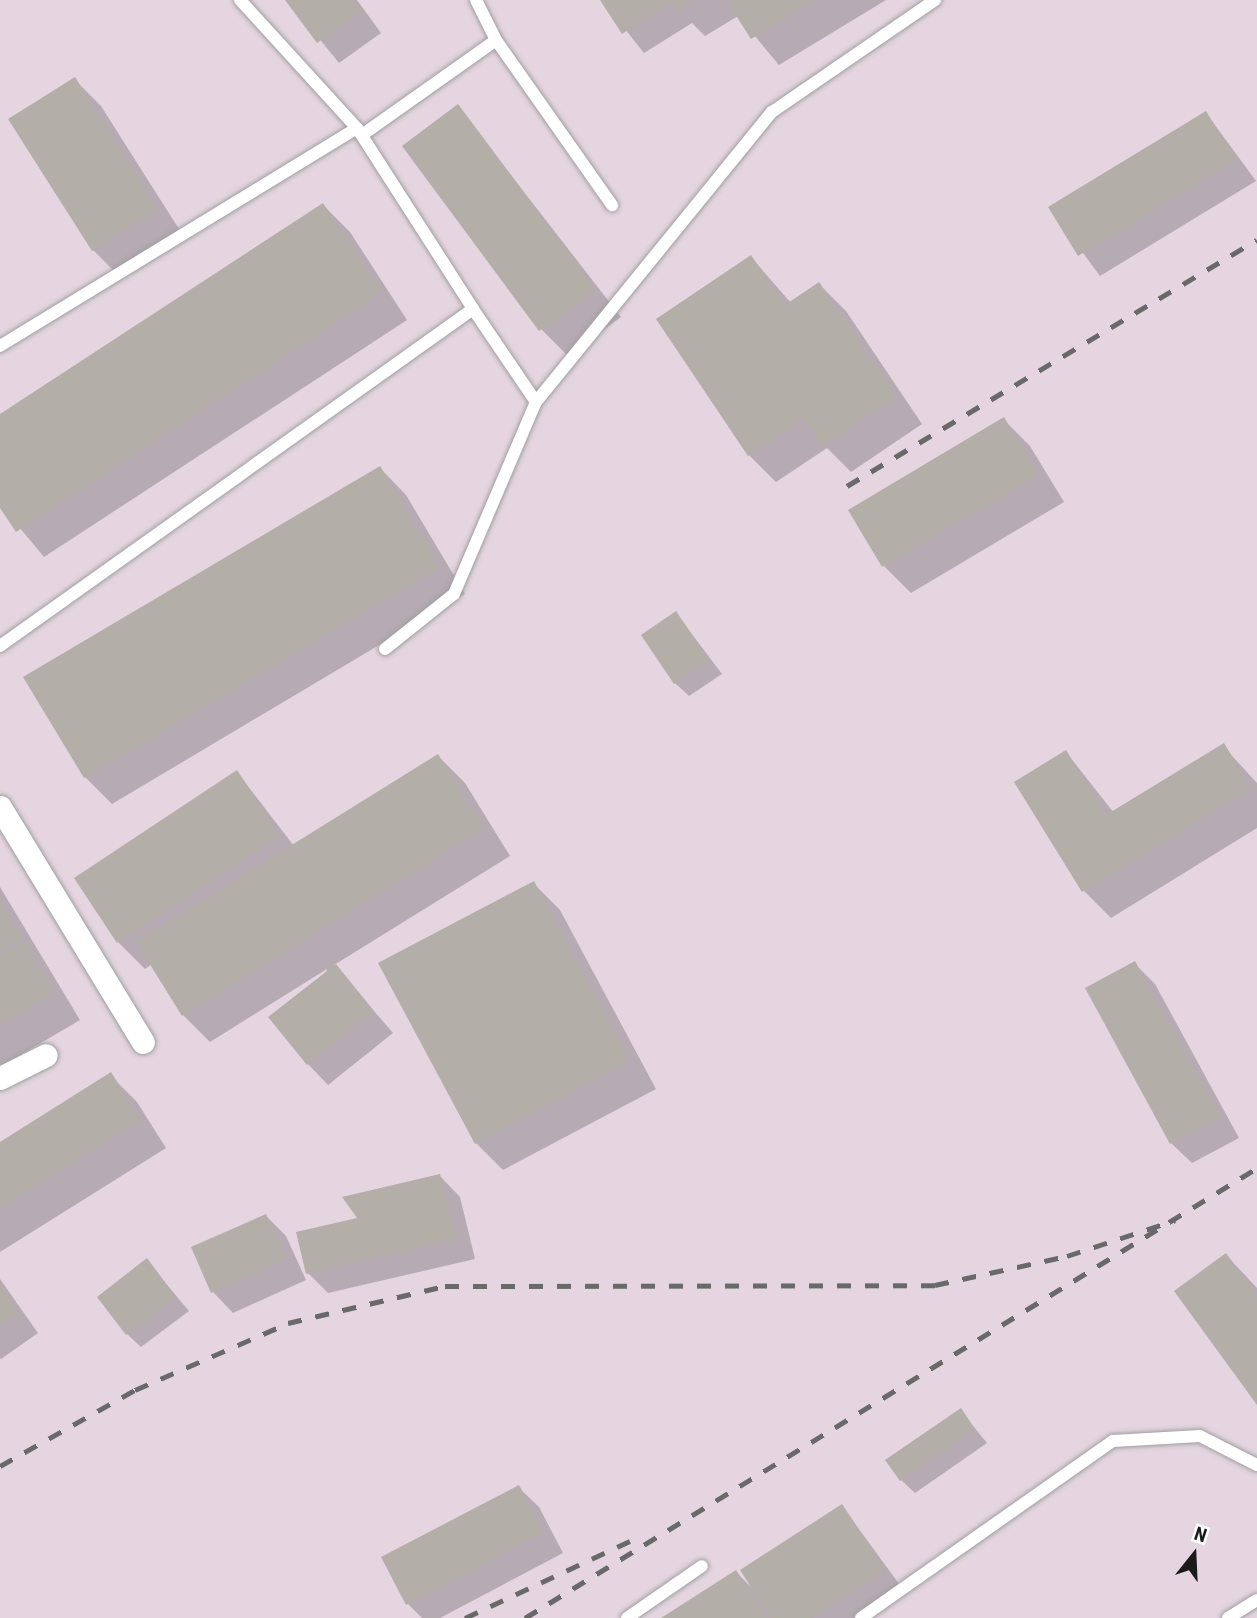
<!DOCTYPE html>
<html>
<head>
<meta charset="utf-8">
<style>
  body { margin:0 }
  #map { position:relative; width:1257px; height:1618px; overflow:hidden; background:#ece9e2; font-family:"Roboto Condensed",sans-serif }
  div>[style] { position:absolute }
  .industrial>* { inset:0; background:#e4d5e0 }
  .shadow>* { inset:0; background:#0003 }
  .building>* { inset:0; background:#b4aea8 }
  .roads { filter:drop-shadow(0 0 2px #9f9f9f) drop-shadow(0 0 2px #9f9f9f) }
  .lane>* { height:12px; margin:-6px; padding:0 6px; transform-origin:6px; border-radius:6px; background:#fff }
  .street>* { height:23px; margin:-11.5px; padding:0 11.5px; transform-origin:11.5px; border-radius:11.5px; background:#fff }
  .rail>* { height:5px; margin-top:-2.5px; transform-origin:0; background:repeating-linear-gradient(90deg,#696969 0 14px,transparent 0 28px) }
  span { translate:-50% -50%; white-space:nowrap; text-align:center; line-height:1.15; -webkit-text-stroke:7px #fff; paint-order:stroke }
  .north { position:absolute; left:1159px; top:1520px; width:70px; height:70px; -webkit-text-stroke:5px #fff; paint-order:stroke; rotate:18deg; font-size:19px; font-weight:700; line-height:28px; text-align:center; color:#1b1b1b }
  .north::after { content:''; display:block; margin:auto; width:24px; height:32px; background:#1b1b1b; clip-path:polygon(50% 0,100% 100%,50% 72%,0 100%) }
</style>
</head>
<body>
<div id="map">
  <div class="industrial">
    <i style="clip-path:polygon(0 0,1257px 0,1257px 1618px,0 1618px)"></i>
  </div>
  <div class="shadow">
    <i style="clip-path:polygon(288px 0,357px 0,381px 33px,339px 63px)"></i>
    <i style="clip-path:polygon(602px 0,886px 0,779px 65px,738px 16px,705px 36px,692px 23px,644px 53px)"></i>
    <i style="clip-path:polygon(74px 79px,101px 106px,184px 237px,120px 277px,93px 250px,10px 119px)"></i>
    <i style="clip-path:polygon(458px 107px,621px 317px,568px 356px,541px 329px)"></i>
    <i style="clip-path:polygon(1206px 113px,1256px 181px,1100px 276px,1050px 208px)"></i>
    <i style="clip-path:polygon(323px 205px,350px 232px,407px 320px,44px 557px,0 504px,0 416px)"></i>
    <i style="clip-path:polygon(751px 257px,791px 303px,819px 284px,846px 311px,922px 424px,851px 472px,827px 448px,776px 482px,749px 455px)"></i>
    <i style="clip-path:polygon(1003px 419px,1030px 446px,1064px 502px,911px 593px,884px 566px,850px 510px)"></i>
    <i style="clip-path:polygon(380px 468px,406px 495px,465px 594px,112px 804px,85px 777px)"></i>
    <i style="clip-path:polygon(676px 613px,722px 674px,689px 696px,675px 683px)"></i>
    <i style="clip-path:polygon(1223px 746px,1257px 783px,1257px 828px,1111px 918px,1084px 891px,1066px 752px,1114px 813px)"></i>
    <i style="clip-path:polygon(438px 756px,465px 783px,510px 856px,334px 965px,393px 1033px,328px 1085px,308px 1064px,327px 969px,210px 1042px,183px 1015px,152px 964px,145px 969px,118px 942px,237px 772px,294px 846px)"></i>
    <i style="clip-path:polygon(533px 883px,560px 910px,656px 1089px,503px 1170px,476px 1143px)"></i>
    <i style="clip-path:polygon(0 887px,80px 1020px,0 1067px)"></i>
    <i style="clip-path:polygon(1134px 963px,1155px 984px,1239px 1138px,1192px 1163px,1171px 1143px)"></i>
    <i style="clip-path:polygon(110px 1075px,137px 1102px,166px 1148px,0 1252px,0 1144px)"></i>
    <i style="clip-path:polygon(440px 1176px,460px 1197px,475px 1259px,328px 1293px,308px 1273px,359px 1219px)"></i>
    <i style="clip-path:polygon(266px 1216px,286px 1236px,306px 1280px,233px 1313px,213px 1292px,193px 1248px)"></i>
    <i style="clip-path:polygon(1226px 1255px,1257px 1288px,1257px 1402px)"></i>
    <i style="clip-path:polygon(147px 1261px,189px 1311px,141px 1347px,127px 1334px)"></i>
    <i style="clip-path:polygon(0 1279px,38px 1333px,1px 1359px,0 1358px)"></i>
    <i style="clip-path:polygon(960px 1410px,987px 1443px,915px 1493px,901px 1480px)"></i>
    <i style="clip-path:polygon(518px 1487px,539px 1507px,563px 1553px,440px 1618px,422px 1618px,408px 1604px)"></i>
    <i style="clip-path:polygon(842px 1506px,905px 1592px,864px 1618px,664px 1618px,736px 1572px,752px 1588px)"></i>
  </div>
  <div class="building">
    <i style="clip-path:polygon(285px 0,353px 0,362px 11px,317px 43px)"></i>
    <i style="clip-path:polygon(600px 0,693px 0,677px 10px,672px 2px,622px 34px)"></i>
    <i style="clip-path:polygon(726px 0,815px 0,751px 39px)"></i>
    <i style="clip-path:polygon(75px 77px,158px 209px,92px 251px,8px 119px)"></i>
    <i style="clip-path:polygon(458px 104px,596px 289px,539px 331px,402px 146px)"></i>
    <i style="clip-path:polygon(1206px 111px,1236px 160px,1078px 256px,1048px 207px)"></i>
    <i style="clip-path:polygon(323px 203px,382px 292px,16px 532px,0 508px,0 414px)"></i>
    <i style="clip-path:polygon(751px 255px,785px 305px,819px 282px,897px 396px,822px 446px,804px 418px,748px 456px,656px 319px)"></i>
    <i style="clip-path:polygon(1004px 417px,1038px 475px,882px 567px,848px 510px)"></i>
    <i style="clip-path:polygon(380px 466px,440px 567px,84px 778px,23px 677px)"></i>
    <i style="clip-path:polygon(676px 611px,709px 660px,674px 684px,641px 635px)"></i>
    <i style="clip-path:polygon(1224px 743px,1251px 788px,1082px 892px,1014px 782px,1066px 750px,1106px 815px)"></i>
    <i style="clip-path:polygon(438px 754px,484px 828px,182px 1016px,136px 942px)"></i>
    <i style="clip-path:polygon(237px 770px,280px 836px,117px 943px,74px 878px)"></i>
    <i style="clip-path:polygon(534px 881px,630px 1061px,475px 1144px,378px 963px)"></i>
    <i style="clip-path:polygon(0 902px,23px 939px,0 953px)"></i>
    <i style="clip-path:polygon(24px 941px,54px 993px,0 1025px,0 955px)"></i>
    <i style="clip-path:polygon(1135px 961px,1220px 1117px,1170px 1144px,1085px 988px)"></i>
    <i style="clip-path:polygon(336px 964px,374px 1011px,307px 1065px,268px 1017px)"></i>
    <i style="clip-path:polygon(111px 1072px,141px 1120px,0 1208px,0 1142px)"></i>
    <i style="clip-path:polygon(440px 1174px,456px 1239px,306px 1274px,296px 1232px,357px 1218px,342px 1197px)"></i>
    <i style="clip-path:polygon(266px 1214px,287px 1259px,211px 1293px,191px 1247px)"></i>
    <i style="clip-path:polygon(1226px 1253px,1257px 1295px,1257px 1405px,1174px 1291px)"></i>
    <i style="clip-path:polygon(147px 1258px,176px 1297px,126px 1335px,97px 1297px)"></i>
    <i style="clip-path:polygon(0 1285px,19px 1312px,0 1325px)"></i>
    <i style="clip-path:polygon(961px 1408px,975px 1429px,900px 1481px,885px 1460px)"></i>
    <i style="clip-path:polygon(519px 1485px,544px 1532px,406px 1605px,381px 1557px)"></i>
    <i style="clip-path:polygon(842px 1504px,886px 1570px,812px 1618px,771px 1618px,740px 1570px)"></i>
    <i style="clip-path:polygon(736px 1570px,767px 1618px,661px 1618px)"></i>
  </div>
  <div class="roads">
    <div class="lane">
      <i style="left:240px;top:0;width:173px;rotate:47.6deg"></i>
      <i style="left:476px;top:0;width:45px;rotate:63.4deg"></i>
      <i style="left:362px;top:135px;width:164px;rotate:-35.3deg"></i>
      <i style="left:496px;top:40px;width:202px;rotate:54.9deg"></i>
      <i style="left:473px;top:309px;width:112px;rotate:55.9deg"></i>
      <i style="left:536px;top:402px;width:374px;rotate:-50.9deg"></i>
      <i style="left:772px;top:112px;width:198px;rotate:-34.5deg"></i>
      <i style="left:0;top:346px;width:418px;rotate:-31.4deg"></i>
      <i style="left:357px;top:128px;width:215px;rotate:57.3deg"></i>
      <i style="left:473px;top:309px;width:581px;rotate:144.53deg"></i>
      <i style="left:385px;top:649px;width:88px;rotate:-38.6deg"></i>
      <i style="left:454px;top:594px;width:209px;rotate:-66.9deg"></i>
      <i style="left:627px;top:1618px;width:91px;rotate:-34.7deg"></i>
      <i style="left:861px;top:1618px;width:308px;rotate:-35.1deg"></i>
      <i style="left:1113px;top:1441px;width:87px;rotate:-3.3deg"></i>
      <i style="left:1200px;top:1436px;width:64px;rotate:27deg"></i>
      <i style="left:1228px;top:1618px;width:34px;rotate:-32deg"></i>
    </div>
    <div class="street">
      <i style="left:0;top:807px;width:275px;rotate:58.7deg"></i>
      <i style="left:0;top:1078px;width:51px;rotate:-26.6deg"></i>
    </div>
  </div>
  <div class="rail">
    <i style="left:847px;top:486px;width:478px;rotate:-31deg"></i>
    <i style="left:0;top:1466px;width:155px;rotate:-29.4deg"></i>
    <i style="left:135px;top:1390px;width:167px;rotate:-23.6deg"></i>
    <i style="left:288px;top:1323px;width:161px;rotate:-13.3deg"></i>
    <i style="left:445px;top:1286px;width:490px;rotate:-0.1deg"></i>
    <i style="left:935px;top:1285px;width:135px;rotate:-12.4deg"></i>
    <i style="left:1067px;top:1256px;width:114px;rotate:-18.4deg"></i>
    <i style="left:465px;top:1618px;width:192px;rotate:-25deg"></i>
    <i style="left:525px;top:1618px;width:859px;rotate:-31.58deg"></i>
  </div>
  <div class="north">N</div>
</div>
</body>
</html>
